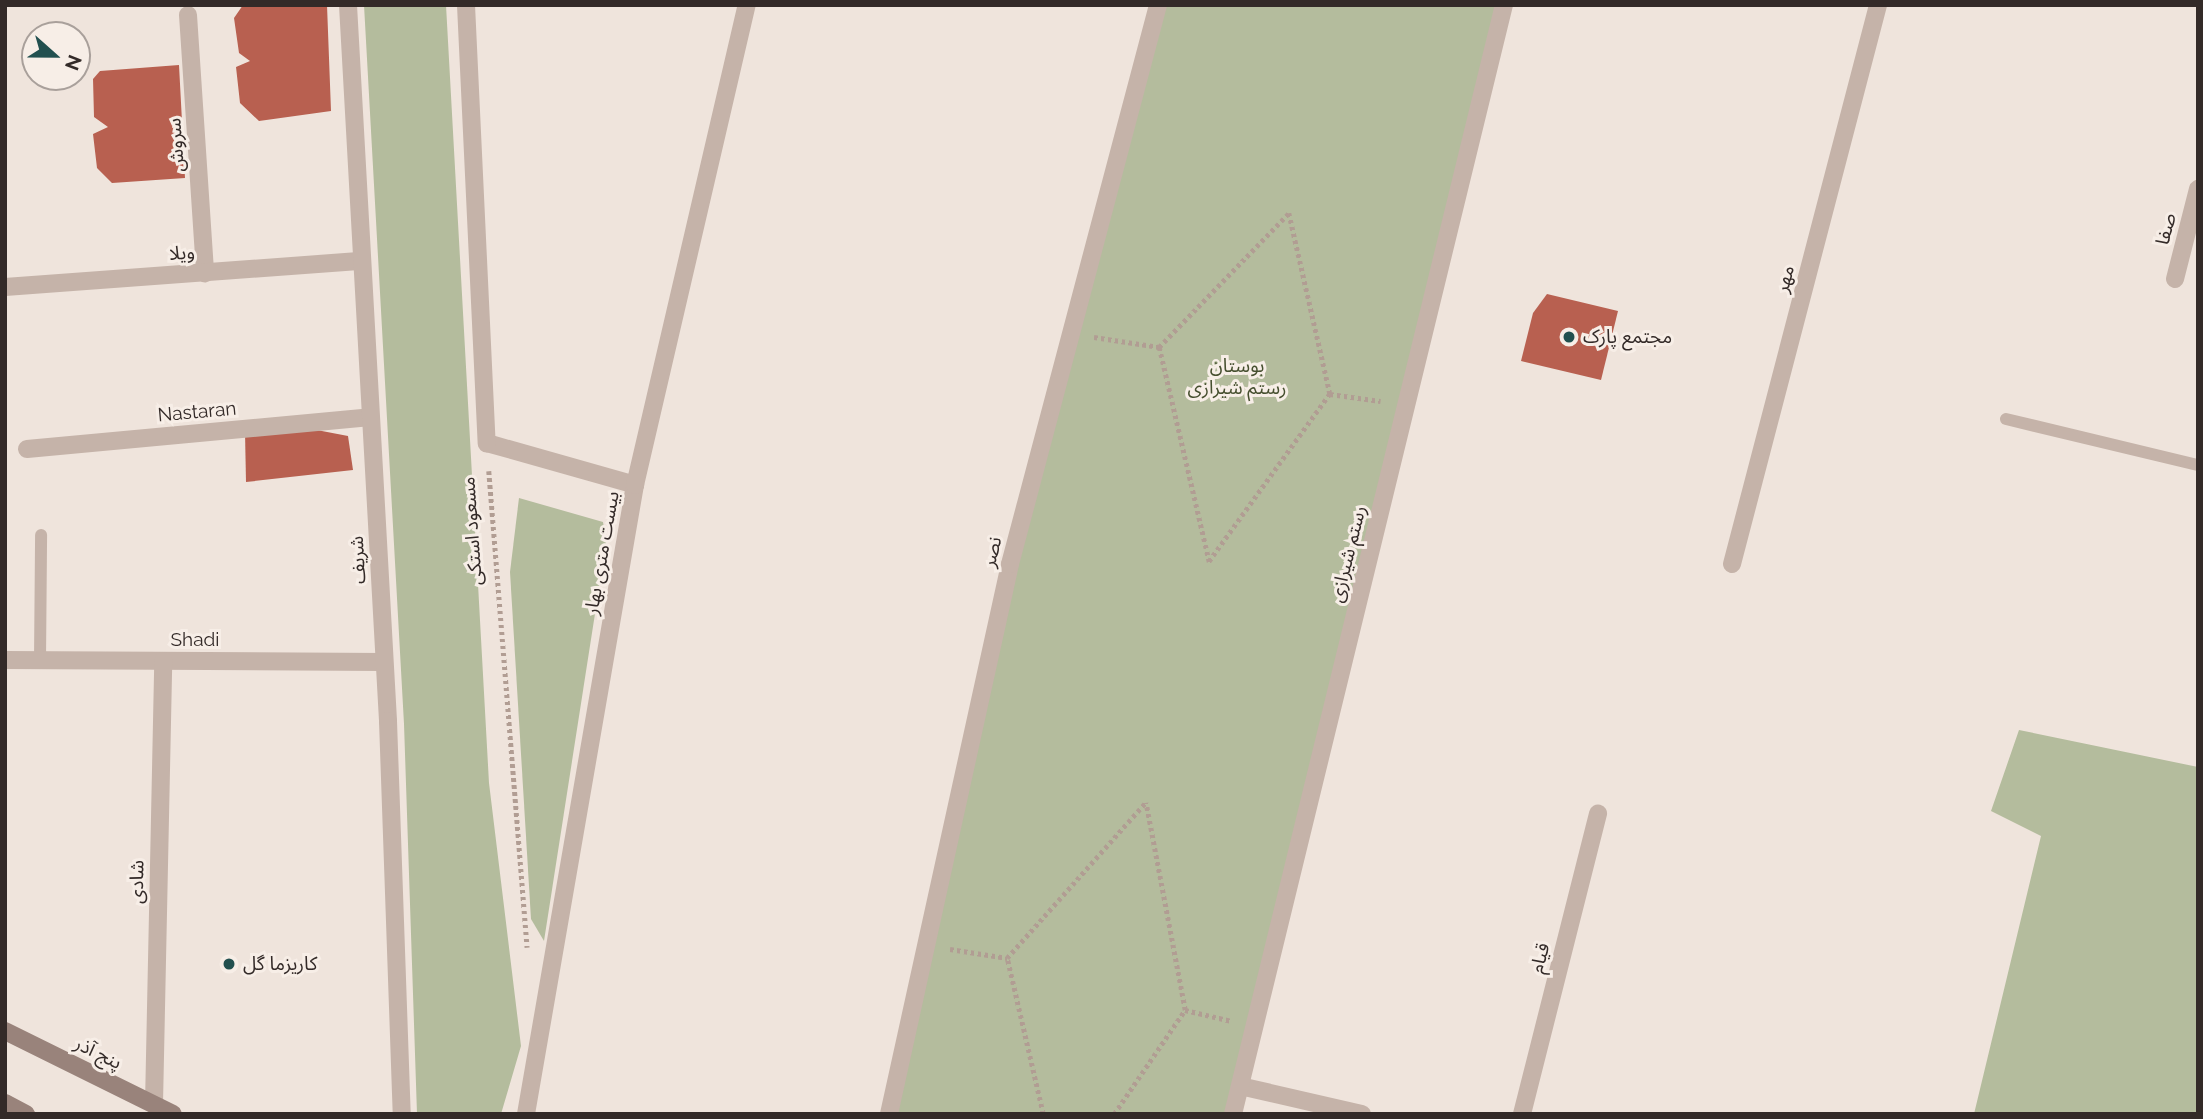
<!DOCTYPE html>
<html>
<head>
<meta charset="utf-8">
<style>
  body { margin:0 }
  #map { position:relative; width:2203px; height:1119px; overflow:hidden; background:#efe4dc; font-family:Raleway,"Noto Sans Arabic",sans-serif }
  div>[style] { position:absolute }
  .green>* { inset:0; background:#b4bc9d }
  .building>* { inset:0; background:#b86050 }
  .path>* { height:4.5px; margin-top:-2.25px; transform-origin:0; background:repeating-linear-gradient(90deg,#b19d93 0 3.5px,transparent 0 7px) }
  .service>* { height:12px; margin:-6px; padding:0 6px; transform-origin:6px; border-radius:6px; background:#c5b3a9 }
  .minor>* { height:18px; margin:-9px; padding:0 9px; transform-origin:9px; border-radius:9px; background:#c5b3a9 }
  .tertiary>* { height:18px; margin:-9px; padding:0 9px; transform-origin:9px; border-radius:9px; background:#c5b3a9 }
  .secondary>* { height:18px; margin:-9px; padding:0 9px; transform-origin:9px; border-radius:9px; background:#99837b }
  .dots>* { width:19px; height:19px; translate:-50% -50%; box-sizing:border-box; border:4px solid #f7eee7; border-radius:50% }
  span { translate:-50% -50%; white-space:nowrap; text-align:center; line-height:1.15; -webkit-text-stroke:6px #f7eee7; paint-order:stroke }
  .street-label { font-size:19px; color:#332a28 }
  .poi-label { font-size:19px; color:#332a28 }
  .left { translate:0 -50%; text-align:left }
  .park-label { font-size:19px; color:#464f2f }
  .frame { position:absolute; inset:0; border:7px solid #332a28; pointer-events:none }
  .north { position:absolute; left:21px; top:21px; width:70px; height:70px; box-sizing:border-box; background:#f7eee7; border:2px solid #a9a09b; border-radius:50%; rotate:111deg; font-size:19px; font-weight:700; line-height:28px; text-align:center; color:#332a28 }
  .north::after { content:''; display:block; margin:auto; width:24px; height:32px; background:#22504f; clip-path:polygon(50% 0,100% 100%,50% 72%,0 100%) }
</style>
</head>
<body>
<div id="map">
  <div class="green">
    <i style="clip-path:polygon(364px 5px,446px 5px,489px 783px,521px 1046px,501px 1114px,417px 1114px,404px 724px)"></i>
    <i style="clip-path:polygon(1158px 5px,1503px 5px,1234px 1114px,890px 1114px,1071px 333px)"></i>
    <i style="clip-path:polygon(519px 498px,603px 522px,606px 543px,544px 941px,531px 919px,510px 572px)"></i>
    <i style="clip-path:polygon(2019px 730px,2198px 767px,2198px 1114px,1974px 1114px,2041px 836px,1991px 811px)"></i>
  </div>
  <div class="building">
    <i style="clip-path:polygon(243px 5px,327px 5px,331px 111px,259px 121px,240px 103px,236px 67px,250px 61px,239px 53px,234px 18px)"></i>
    <i style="clip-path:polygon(179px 65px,185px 178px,112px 183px,97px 168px,93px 134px,108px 127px,94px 117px,93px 79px,100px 71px)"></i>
    <i style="clip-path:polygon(1547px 294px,1618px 311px,1601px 380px,1521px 361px,1533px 313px)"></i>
    <i style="clip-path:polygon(301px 427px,348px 436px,353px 470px,246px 482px,245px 432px)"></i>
  </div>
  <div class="path">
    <i style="left:1289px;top:213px;width:186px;rotate:77.2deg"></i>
    <i style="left:1330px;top:394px;width:207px;rotate:125.8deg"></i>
    <i style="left:1209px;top:562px;width:221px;rotate:-103.1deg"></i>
    <i style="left:1159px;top:347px;width:187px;rotate:-45.9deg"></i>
    <i style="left:1094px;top:337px;width:66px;rotate:8.7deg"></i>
    <i style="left:1330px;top:394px;width:51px;rotate:7.8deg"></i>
    <i style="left:489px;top:471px;width:478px;rotate:85.4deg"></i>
    <i style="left:950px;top:949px;width:58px;rotate:9deg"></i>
    <i style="left:1185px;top:1010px;width:48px;rotate:13.2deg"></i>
    <i style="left:1043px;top:1114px;width:160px;rotate:-103deg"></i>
    <i style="left:1007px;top:958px;width:209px;rotate:-48.3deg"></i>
    <i style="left:1114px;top:1114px;width:126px;rotate:-55.7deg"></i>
    <i style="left:1185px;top:1010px;width:211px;rotate:-100.7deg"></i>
  </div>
  <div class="service">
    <i style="left:2006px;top:419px;width:197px;rotate:13.5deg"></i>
    <i style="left:40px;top:660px;width:125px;rotate:-89.5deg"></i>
  </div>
  <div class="minor">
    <i style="left:188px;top:15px;width:259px;rotate:86.2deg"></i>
    <i style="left:2175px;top:279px;width:93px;rotate:-75.7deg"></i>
    <i style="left:5px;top:287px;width:358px;rotate:-4.2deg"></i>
    <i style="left:487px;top:443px;width:154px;rotate:15.8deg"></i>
    <i style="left:27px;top:449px;width:345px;rotate:-5.3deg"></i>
    <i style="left:1732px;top:564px;width:578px;rotate:-75.36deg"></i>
    <i style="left:5px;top:660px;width:379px;rotate:0.3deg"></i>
    <i style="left:1240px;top:1086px;width:125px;rotate:12.9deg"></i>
    <i style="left:154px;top:1104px;width:443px;rotate:-88.8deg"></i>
    <i style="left:1522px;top:1114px;width:310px;rotate:-75.8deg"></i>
  </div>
  <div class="tertiary">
    <i style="left:348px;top:5px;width:717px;rotate:86.8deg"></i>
    <i style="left:388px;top:721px;width:393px;rotate:88deg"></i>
    <i style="left:466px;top:5px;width:439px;rotate:87.3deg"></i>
    <i style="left:526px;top:1114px;width:638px;rotate:-80.17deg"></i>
    <i style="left:635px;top:485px;width:493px;rotate:-76.9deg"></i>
    <i style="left:889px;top:1114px;width:563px;rotate:-77.59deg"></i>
    <i style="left:1010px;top:564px;width:578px;rotate:-75.17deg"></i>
    <i style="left:1233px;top:1114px;width:1142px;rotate:-76.27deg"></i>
  </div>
  <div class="secondary">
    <i style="left:5px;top:1031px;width:187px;rotate:26.3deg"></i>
    <i style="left:5px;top:1103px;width:24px;rotate:28deg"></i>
  </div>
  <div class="dots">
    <i style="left:1569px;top:337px;background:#22504f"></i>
    <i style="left:229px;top:964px;background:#22504f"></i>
  </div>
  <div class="street-label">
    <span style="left:176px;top:145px;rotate:-94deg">سروش</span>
    <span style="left:2166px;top:229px;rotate:-76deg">صفا</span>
    <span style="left:182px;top:253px;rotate:-4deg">ویلا</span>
    <span style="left:1785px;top:279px;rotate:-75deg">مهر</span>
    <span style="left:197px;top:412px;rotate:-5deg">Nastaran</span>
    <span style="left:472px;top:531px;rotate:-94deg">مسعود استکی</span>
    <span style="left:992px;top:552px;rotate:-76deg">نصر</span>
    <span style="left:602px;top:553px;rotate:-80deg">بیست متری بهار</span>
    <span style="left:1348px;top:554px;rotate:-76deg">رستم شیرازی</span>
    <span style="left:358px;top:560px;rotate:-93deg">شریف</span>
    <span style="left:195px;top:640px">Shadi</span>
    <span style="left:137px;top:882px;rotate:-89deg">شادی</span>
    <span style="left:1540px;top:958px;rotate:-76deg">قیام</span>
    <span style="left:98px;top:1053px;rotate:26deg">پنج آذر</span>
  </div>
  <div class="poi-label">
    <span class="left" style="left:1583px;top:337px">مجتمع پارک</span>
    <span class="left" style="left:243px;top:964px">کاریزما گل</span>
  </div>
  <div class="park-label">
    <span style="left:1237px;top:377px">بوستان<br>رستم شیرازی</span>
  </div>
  <div class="frame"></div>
  <div class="north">N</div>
</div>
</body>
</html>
